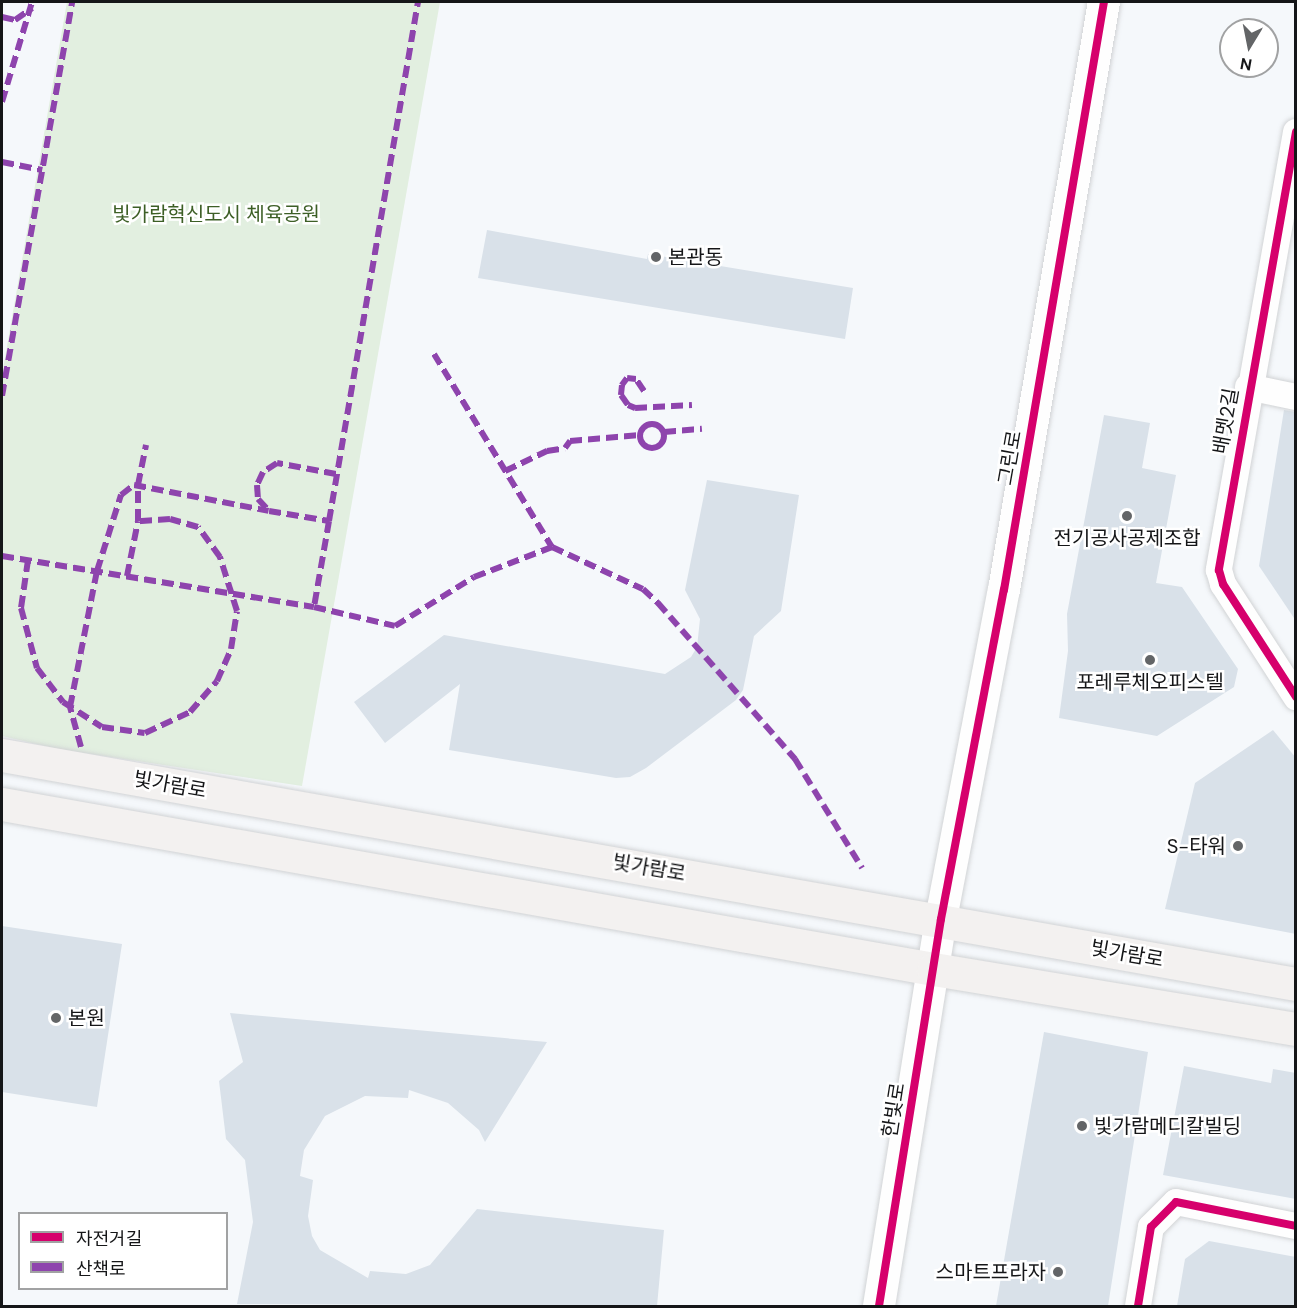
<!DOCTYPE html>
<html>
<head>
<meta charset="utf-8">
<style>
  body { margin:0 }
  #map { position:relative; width:1297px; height:1308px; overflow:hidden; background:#f5f8fb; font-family:"DM Sans","Noto Sans KR",sans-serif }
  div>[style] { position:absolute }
  .green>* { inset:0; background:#e2efe0 }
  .building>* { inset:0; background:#d9e1e9 }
  .roads { filter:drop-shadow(0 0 2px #d1d3d5) drop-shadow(0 0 2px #d1d3d5) }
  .minor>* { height:26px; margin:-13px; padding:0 13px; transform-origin:13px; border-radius:13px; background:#fefefe }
  .tertiary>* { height:32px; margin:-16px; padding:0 16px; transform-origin:16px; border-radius:16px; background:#fefefe }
  .secondary>* { height:33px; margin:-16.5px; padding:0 16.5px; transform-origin:16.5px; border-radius:16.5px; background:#f3f1f0 }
  .quiet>* { height:6px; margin-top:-3px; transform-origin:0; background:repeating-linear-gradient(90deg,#8e44ad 0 12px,transparent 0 18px) }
  .quiet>.ring { margin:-3px; padding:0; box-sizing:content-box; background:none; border:6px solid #8e44ad; border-radius:50% }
  .cycleway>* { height:8px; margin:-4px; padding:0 4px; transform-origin:4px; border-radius:4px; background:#d6006c }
  .dots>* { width:16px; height:16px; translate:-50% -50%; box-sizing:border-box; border:3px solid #fff; border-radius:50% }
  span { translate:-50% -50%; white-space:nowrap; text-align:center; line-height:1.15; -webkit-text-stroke:5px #fff; paint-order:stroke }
  .park-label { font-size:20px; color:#3d5f26 }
  .poi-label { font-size:20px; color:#151618 }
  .left { translate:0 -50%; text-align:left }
  .right { translate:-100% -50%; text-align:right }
  .street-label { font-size:20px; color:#151618 }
  .frame { position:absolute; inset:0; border:3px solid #151618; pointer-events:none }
  .legend { position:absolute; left:18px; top:1212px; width:210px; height:78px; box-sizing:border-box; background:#fff; border:2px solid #a1a2a3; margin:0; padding:8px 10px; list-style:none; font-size:18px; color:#151618 }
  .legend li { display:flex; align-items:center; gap:12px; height:30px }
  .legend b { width:30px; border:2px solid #a1a2a3 }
  .north { position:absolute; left:1219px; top:18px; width:60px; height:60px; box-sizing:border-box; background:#fff; border:2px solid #a1a2a3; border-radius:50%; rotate:190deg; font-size:16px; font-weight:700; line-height:24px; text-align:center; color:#151618 }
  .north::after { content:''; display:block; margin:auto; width:21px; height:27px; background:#636567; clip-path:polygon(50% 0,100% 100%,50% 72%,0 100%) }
</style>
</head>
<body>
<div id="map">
  <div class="green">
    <i style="clip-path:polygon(67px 2px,440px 2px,302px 786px,58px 749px,2px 736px,2px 375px)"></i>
  </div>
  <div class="building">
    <i style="clip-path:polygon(487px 230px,647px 259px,648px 254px,853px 288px,845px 339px,478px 278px)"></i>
    <i style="clip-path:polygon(1284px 410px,1296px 412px,1296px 621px,1259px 566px)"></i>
    <i style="clip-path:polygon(1104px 415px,1150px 423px,1142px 468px,1176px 475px,1156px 583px,1182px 587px,1238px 669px,1234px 687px,1157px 736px,1059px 718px,1068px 651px,1067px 614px)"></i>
    <i style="clip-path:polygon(707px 480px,799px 495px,781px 611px,754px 636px,743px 690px,736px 700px,646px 768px,630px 777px,616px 778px,449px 750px,460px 684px,385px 743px,354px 702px,444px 635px,665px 674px,691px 657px,697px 647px,700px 619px,685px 590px)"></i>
    <i style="clip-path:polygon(1273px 730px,1296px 758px,1296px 934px,1165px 909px,1195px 783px)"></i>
    <i style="clip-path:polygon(2px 926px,122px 944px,97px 1107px,2px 1092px)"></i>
    <i style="clip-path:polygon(230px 1013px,547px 1042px,485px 1142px,479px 1130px,448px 1103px,409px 1090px,408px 1098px,365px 1096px,325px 1116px,304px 1150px,300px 1176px,313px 1180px,308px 1216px,312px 1236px,320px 1250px,368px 1278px,370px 1271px,406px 1274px,430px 1265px,477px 1209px,664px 1230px,657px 1306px,237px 1304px,253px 1222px,245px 1160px,226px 1139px,219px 1081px,243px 1062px)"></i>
    <i style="clip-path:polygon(1044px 1032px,1148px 1052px,1108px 1306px,996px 1306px)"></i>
    <i style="clip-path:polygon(1184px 1066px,1271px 1083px,1273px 1069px,1296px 1073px,1296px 1199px,1163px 1175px)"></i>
    <i style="clip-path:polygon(1209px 1241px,1296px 1257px,1296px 1306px,1177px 1306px,1185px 1259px)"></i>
  </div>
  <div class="roads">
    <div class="minor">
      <i style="left:1296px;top:132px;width:445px;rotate:100deg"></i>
      <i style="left:1219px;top:570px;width:15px;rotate:74deg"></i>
      <i style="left:1223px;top:584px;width:135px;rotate:57.1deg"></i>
      <i style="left:1248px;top:387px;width:49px;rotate:11.8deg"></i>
      <i style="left:1138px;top:1306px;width:80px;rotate:-80.7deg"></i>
      <i style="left:1151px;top:1227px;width:35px;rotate:-45deg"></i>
      <i style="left:1176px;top:1202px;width:122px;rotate:11.3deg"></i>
    </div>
    <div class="tertiary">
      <i style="left:879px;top:1306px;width:392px;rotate:-80.9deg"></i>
      <i style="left:941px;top:919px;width:335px;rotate:-79.2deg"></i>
      <i style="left:1004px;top:590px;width:596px;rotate:-80.35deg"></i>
    </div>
    <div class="secondary">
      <i style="left:2px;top:755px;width:1314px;rotate:10.04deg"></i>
      <i style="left:2px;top:804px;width:946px;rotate:10.05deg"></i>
      <i style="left:933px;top:969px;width:368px;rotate:9.4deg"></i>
    </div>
  </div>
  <div class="quiet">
    <i style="left:2px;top:17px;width:13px;rotate:13deg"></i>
    <i style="left:15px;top:20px;width:21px;rotate:-35deg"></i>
    <i style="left:2px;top:102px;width:104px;rotate:-73.3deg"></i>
    <i style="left:2px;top:162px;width:41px;rotate:11.3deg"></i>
    <i style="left:434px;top:354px;width:226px;rotate:58.6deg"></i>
    <i style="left:552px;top:547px;width:100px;rotate:24.8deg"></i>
    <i style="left:643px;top:589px;width:21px;rotate:43deg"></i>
    <i style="left:658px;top:603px;width:208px;rotate:48.7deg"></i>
    <i style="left:795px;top:759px;width:128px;rotate:58.4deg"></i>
    <i style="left:644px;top:391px;width:14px;rotate:-124deg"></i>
    <i style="left:636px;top:379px;width:9px;rotate:-174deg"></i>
    <i style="left:627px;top:378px;width:9px;rotate:126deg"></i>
    <i style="left:622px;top:385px;width:10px;rotate:96deg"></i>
    <i style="left:621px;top:395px;width:12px;rotate:55deg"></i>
    <i style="left:628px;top:405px;width:8px;rotate:23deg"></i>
    <i style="left:635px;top:408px;width:57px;rotate:-3deg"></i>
    <i style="left:2px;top:396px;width:400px;rotate:-79.9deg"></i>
    <i class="ring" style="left:640px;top:424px;width:18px;height:18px"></i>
    <i style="left:664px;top:432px;width:38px;rotate:-5deg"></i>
    <i style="left:505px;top:471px;width:47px;rotate:-25.5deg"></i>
    <i style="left:547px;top:451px;width:18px;rotate:-9deg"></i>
    <i style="left:565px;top:448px;width:9px;rotate:-54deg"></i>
    <i style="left:570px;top:441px;width:70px;rotate:-4.9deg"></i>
    <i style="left:336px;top:474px;width:60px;rotate:-169.4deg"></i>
    <i style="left:277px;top:463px;width:17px;rotate:147deg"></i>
    <i style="left:263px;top:472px;width:14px;rotate:115deg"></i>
    <i style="left:257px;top:485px;width:14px;rotate:86deg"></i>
    <i style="left:258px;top:499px;width:16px;rotate:47deg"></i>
    <i style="left:269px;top:511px;width:61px;rotate:9.5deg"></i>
    <i style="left:329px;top:521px;width:527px;rotate:-80.27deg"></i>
    <i style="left:329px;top:521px;width:87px;rotate:99.9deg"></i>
    <i style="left:314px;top:607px;width:83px;rotate:13.2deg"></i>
    <i style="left:395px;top:626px;width:93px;rotate:-31.8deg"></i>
    <i style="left:474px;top:577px;width:84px;rotate:-21deg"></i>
    <i style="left:2px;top:556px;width:316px;rotate:9.3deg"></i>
    <i style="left:28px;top:560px;width:49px;rotate:98.3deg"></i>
    <i style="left:21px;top:608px;width:62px;rotate:75.1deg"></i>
    <i style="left:37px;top:668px;width:43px;rotate:52.6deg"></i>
    <i style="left:63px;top:702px;width:46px;rotate:32.7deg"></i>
    <i style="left:102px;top:727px;width:43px;rotate:7.9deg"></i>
    <i style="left:145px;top:733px;width:50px;rotate:-25deg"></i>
    <i style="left:190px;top:712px;width:41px;rotate:-48.9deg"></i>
    <i style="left:217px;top:681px;width:35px;rotate:-66deg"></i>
    <i style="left:231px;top:649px;width:38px;rotate:-81deg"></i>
    <i style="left:237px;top:611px;width:57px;rotate:-107.5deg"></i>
    <i style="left:220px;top:557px;width:37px;rotate:-126deg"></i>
    <i style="left:198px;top:527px;width:29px;rotate:-164deg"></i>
    <i style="left:170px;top:519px;width:32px;rotate:176deg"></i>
    <i style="left:127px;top:576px;width:56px;rotate:-78.7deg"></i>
    <i style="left:138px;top:521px;width:36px;rotate:-90deg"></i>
    <i style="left:138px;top:485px;width:41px;rotate:-78.7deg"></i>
    <i style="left:81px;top:747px;width:41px;rotate:-105.4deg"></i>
    <i style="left:70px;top:707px;width:139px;rotate:-78.8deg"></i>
    <i style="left:97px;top:571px;width:80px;rotate:-72.5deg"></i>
    <i style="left:121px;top:495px;width:16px;rotate:-38deg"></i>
    <i style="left:134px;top:485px;width:137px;rotate:10.9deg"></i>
  </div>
  <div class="cycleway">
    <i style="left:1296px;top:132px;width:445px;rotate:100deg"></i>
    <i style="left:1219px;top:570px;width:15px;rotate:74deg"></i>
    <i style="left:1223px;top:584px;width:135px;rotate:57.1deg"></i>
    <i style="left:879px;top:1306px;width:392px;rotate:-80.9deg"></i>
    <i style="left:941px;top:919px;width:335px;rotate:-79.2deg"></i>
    <i style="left:1004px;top:590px;width:596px;rotate:-80.35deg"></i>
    <i style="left:1138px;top:1306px;width:80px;rotate:-80.7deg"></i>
    <i style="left:1151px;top:1227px;width:35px;rotate:-45deg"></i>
    <i style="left:1176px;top:1202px;width:122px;rotate:11.3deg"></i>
  </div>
  <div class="dots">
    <i style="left:656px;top:257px;background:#636567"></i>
    <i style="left:1127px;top:516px;background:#636567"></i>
    <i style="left:1150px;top:660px;background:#636567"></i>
    <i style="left:1238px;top:846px;background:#636567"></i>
    <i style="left:56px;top:1018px;background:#636567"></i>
    <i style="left:1082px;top:1126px;background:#636567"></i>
    <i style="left:1058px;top:1272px;background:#636567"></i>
  </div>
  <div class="park-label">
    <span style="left:216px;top:214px">빛가람혁신도시 체육공원</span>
  </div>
  <div class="poi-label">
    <span class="left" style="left:668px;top:257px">본관동</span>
    <span style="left:1127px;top:538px">전기공사공제조합</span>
    <span style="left:1150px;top:682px">포레루체오피스텔</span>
    <span class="right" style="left:1226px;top:846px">S-타워</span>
    <span class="left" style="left:68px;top:1018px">본원</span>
    <span class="left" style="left:1094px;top:1126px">빛가람메디칼빌딩</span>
    <span class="right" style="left:1046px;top:1272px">스마트프라자</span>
  </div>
  <div class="street-label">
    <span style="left:1226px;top:421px;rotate:-80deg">배멧2길</span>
    <span style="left:1010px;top:458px;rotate:-80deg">그린로</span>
    <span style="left:170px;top:785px;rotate:10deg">빛가람로</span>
    <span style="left:649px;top:868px;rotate:10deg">빛가람로</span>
    <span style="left:1127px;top:954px;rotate:10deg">빛가람로</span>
    <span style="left:894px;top:1110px;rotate:-81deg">한빛로</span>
  </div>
  <div class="frame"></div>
  <ul class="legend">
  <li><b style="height:8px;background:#d6006c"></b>자전거길</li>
  <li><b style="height:8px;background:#8e44ad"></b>산책로</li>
  </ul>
  <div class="north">N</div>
</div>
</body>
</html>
